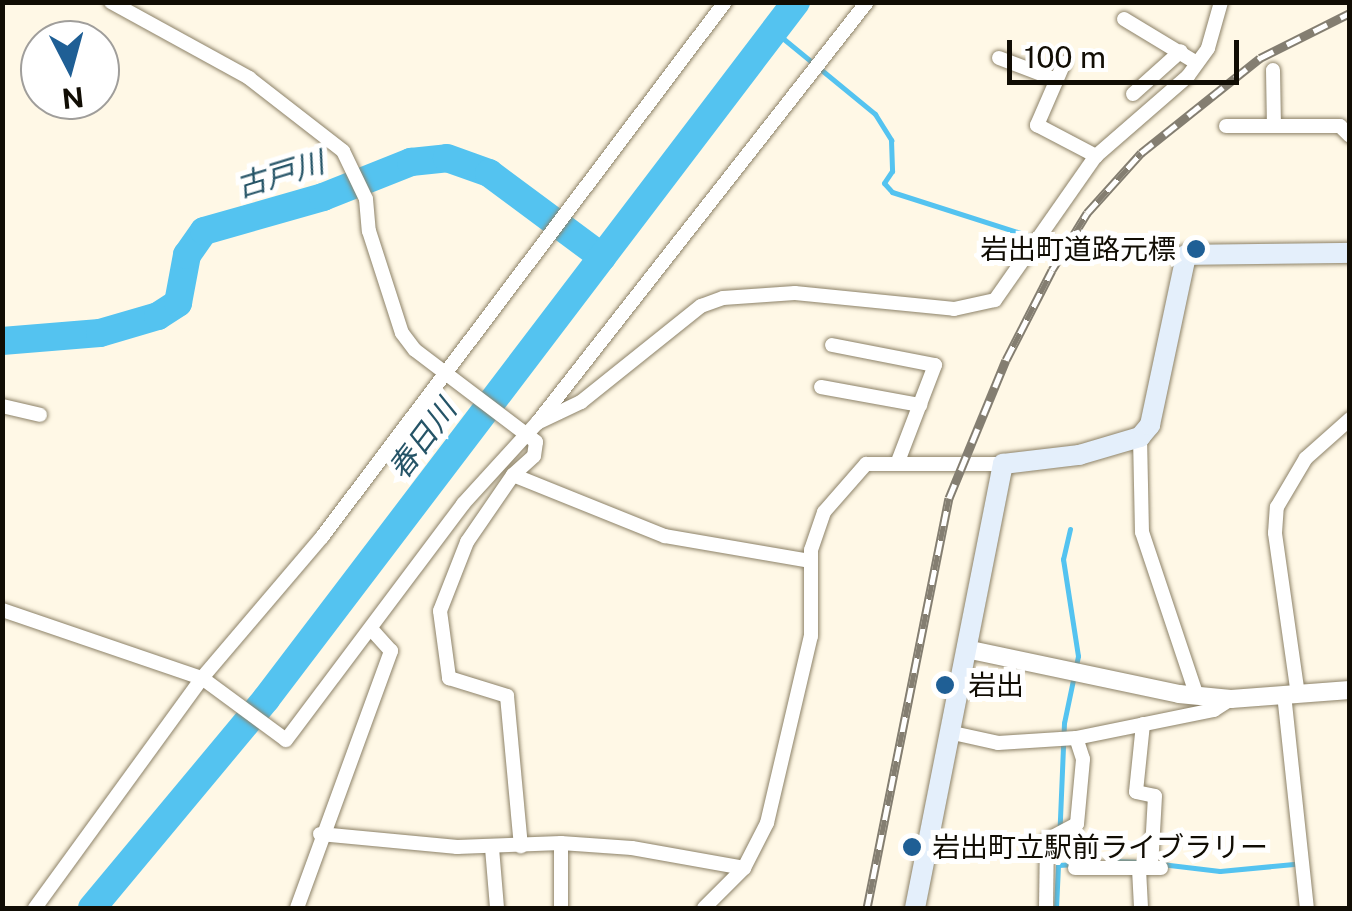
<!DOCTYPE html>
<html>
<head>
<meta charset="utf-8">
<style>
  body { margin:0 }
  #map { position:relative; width:1352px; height:911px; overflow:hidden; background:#fff8e6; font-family:"Public Sans","Noto Sans JP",sans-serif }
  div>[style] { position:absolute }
  .stream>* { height:5px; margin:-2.5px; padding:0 2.5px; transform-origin:2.5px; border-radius:2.5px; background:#54c3f0 }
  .river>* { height:28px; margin:-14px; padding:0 14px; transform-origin:14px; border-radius:14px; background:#54c3f0 }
  .roads { filter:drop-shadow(0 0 2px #8d8268) drop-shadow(0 0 2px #8d8268) }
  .minor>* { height:14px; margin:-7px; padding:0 7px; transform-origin:7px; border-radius:7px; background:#fff }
  .tertiary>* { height:18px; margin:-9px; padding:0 9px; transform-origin:9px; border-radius:9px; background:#fff }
  .secondary>* { height:20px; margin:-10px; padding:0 10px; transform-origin:10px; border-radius:10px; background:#e4effb }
  .rail>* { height:9px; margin-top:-4.5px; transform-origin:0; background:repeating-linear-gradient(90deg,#fff 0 15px,#847e71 0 30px); box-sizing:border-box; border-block:2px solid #847e71 }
  .dots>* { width:28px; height:28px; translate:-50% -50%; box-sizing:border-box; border:5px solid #fff; border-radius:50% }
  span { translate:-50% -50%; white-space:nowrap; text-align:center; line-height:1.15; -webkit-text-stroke:10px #fff; paint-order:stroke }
  .poi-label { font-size:28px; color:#110d04 }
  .right { translate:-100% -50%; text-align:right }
  .left { translate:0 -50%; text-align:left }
  .water-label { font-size:30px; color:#255467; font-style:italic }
  .frame { position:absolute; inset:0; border:5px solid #110d04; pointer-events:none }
  .north { position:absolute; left:20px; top:20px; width:100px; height:100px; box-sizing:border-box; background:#fff; border:2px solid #a09e9b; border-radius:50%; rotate:174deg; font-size:28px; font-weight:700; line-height:40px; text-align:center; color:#110d04 }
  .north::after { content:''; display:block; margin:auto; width:35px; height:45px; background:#1f5f95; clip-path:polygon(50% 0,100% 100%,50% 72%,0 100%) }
  .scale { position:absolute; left:1007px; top:40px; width:232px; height:45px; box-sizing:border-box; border:5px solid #110d04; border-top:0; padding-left:12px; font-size:30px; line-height:35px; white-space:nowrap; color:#110d04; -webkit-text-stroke:8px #fff; paint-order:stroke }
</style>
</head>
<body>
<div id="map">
  <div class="stream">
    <i style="left:774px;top:31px;width:131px;rotate:39.4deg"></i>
    <i style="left:875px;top:114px;width:31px;rotate:58deg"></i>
    <i style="left:891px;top:140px;width:31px;rotate:88deg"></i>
    <i style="left:892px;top:171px;width:14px;rotate:124deg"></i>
    <i style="left:884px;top:183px;width:12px;rotate:48deg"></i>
    <i style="left:892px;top:192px;width:142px;rotate:17.7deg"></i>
    <i style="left:1070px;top:529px;width:31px;rotate:103deg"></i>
    <i style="left:1063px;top:559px;width:98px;rotate:81.2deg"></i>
    <i style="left:1078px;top:656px;width:68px;rotate:101.8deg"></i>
    <i style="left:1064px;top:723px;width:142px;rotate:92.4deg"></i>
    <i style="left:1058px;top:865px;width:18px;rotate:-3deg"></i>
    <i style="left:1112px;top:861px;width:23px;rotate:2deg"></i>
    <i style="left:1161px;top:864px;width:59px;rotate:6.8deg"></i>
    <i style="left:1220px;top:871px;width:74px;rotate:-5.4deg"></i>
    <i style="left:1056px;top:908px;width:43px;rotate:-87.3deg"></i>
  </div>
  <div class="river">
    <i style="left:2px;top:341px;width:98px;rotate:-4.7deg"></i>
    <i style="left:100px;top:333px;width:60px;rotate:-16.3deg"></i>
    <i style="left:158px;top:316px;width:24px;rotate:-33deg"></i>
    <i style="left:178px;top:303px;width:49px;rotate:-79.4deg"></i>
    <i style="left:187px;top:255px;width:29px;rotate:-55deg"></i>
    <i style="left:204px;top:231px;width:124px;rotate:-15.9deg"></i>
    <i style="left:323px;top:197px;width:95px;rotate:-21.7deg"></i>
    <i style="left:411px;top:162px;width:36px;rotate:-6deg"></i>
    <i style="left:447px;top:158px;width:45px;rotate:19.7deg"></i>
    <i style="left:489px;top:173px;width:141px;rotate:36.6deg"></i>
    <i style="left:92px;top:908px;width:272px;rotate:-50.2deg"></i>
    <i style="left:266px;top:699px;width:876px;rotate:-52.75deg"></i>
  </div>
  <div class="roads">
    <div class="minor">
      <i style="left:111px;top:2px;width:158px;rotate:28.8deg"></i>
      <i style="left:249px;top:78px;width:119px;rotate:37.8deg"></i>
      <i style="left:343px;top:151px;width:53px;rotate:64.4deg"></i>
      <i style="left:366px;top:199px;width:32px;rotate:85deg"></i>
      <i style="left:369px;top:231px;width:107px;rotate:72.1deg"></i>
      <i style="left:402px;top:333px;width:21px;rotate:53deg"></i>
      <i style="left:415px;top:350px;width:152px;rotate:37.2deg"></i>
      <i style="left:536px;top:442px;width:14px;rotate:98deg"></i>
      <i style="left:534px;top:456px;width:28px;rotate:138deg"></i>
      <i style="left:513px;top:475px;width:164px;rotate:21.9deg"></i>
      <i style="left:665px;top:536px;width:147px;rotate:9.8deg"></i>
      <i style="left:1124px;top:19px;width:85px;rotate:31.1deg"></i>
      <i style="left:999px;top:58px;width:62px;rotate:20.8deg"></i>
      <i style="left:1064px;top:63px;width:68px;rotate:113.5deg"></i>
      <i style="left:1037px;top:125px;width:67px;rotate:27.7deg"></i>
      <i style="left:1273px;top:70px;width:56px;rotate:89deg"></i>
      <i style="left:1133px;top:94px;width:64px;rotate:-41.9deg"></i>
      <i style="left:1226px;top:126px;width:114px"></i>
      <i style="left:1340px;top:126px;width:14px;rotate:45deg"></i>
      <i style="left:832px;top:345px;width:105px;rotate:11deg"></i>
      <i style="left:935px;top:365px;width:106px;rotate:111deg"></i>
      <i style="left:821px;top:387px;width:101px;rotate:10.3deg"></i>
      <i style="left:2px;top:406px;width:39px;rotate:13deg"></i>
      <i style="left:537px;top:423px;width:535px;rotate:-51.91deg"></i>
      <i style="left:1140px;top:437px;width:95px;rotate:88.8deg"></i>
      <i style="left:1142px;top:532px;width:173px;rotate:71.5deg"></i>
      <i style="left:513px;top:475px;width:81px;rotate:124.5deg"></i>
      <i style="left:467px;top:542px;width:74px;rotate:111.4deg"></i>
      <i style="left:440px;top:611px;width:68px;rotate:82.3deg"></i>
      <i style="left:449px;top:678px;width:61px;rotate:17.2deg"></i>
      <i style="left:507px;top:696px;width:151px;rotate:84.7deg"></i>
      <i style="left:2px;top:610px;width:211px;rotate:18.8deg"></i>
      <i style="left:202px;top:678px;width:104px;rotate:36.4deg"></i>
      <i style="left:286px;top:740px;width:295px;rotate:-53.1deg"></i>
      <i style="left:463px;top:504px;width:110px;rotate:-47.6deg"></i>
      <i style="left:537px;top:423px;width:49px;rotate:-25.5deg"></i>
      <i style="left:581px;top:402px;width:154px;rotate:-38.7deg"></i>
      <i style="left:701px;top:306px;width:23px;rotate:-20deg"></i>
      <i style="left:723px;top:298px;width:72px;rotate:-4deg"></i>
      <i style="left:795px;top:293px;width:160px;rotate:5.7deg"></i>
      <i style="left:954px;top:309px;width:42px;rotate:-12.4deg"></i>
      <i style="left:995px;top:300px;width:176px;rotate:-55deg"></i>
      <i style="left:1096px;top:156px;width:122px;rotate:-41deg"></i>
      <i style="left:1188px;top:76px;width:34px;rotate:-54deg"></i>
      <i style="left:1208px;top:48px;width:48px;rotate:-74.2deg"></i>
      <i style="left:1284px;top:694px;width:215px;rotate:83.9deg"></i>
      <i style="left:1298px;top:695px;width:164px;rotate:-98.1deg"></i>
      <i style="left:1275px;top:533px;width:26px;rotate:-86deg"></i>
      <i style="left:1277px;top:507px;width:57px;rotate:-59.4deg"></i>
      <i style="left:1306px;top:458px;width:59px;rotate:-41.6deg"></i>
      <i style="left:1143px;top:724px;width:68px;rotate:95.9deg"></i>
      <i style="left:1136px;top:792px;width:19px;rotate:12deg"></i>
      <i style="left:1155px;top:796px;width:72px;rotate:93.2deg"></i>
      <i style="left:953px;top:733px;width:46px;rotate:12.5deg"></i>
      <i style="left:998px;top:743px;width:78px;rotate:-3.7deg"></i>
      <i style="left:1076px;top:738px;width:141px;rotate:-11.5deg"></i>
      <i style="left:1214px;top:710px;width:20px;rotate:-33deg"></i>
      <i style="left:320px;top:834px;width:138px;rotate:5.4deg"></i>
      <i style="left:457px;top:847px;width:104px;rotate:-2.2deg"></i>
      <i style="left:561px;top:843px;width:71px;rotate:4deg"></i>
      <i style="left:632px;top:848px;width:114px;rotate:10.1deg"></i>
      <i style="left:492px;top:848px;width:60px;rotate:85.2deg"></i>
      <i style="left:1075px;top:868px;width:86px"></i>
      <i style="left:1139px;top:869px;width:39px;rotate:87deg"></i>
      <i style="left:35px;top:908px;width:284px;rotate:-54deg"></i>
      <i style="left:202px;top:678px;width:185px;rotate:-49.6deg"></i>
      <i style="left:322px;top:537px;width:670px;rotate:-53.01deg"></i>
      <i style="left:297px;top:908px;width:274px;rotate:-69.9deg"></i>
      <i style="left:391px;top:651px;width:30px;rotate:-132deg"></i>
      <i style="left:561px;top:908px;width:65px;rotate:-90deg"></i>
      <i style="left:704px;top:908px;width:57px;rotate:-45deg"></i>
      <i style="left:744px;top:868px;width:51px;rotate:-62.9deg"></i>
      <i style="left:767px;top:823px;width:192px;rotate:-76.8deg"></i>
      <i style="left:811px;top:636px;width:86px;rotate:-90deg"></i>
      <i style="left:811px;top:550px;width:40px;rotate:-71.1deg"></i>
      <i style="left:824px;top:512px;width:64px;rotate:-48.8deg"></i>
      <i style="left:866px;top:464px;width:137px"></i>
      <i style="left:1046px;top:908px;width:68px;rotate:-89.2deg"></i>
      <i style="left:1047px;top:840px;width:34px;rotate:-28deg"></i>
      <i style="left:1077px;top:824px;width:65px;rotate:-84.7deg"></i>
      <i style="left:1083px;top:759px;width:22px;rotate:-108deg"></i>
    </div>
    <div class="tertiary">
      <i style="left:966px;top:649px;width:218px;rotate:11.9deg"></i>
      <i style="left:1179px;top:694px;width:52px;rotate:5.5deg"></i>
      <i style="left:1231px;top:699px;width:119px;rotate:-4.3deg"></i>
    </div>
    <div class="secondary">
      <i style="left:915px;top:908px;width:453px;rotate:-78.8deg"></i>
      <i style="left:1003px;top:464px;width:77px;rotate:-6.8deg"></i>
      <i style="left:1079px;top:455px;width:64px;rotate:-16.4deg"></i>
      <i style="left:1140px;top:437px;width:16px;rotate:-50deg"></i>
      <i style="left:1150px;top:425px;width:174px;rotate:-78deg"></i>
      <i style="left:1186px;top:255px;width:164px;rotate:-0.7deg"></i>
    </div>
  </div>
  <div class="rail">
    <i style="left:867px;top:908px;width:418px;rotate:-78.7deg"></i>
    <i style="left:949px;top:498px;width:149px;rotate:-67.6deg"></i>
    <i style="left:1006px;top:360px;width:101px;rotate:-62.9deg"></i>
    <i style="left:1052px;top:270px;width:67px;rotate:-58.4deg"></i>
    <i style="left:1087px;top:213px;width:81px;rotate:-48deg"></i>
    <i style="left:1141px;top:153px;width:152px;rotate:-38.6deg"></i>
    <i style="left:1260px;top:58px;width:101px;rotate:-26.6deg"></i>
  </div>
  <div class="dots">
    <i style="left:1196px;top:249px;background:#1f5f95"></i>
    <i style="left:945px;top:685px;background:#1f5f95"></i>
    <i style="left:912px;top:847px;background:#1f5f95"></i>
  </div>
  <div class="poi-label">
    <span class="right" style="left:1176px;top:249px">岩出町道路元標</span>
    <span class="left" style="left:968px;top:685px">岩出</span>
    <span class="left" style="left:932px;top:847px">岩出町立駅前ライブラリー</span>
  </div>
  <div class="water-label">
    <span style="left:280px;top:174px;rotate:-17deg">古戸川</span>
    <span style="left:422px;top:439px;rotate:-53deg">春日川</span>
  </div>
  <div class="frame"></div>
  <div class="north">N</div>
  <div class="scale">100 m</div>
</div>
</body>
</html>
